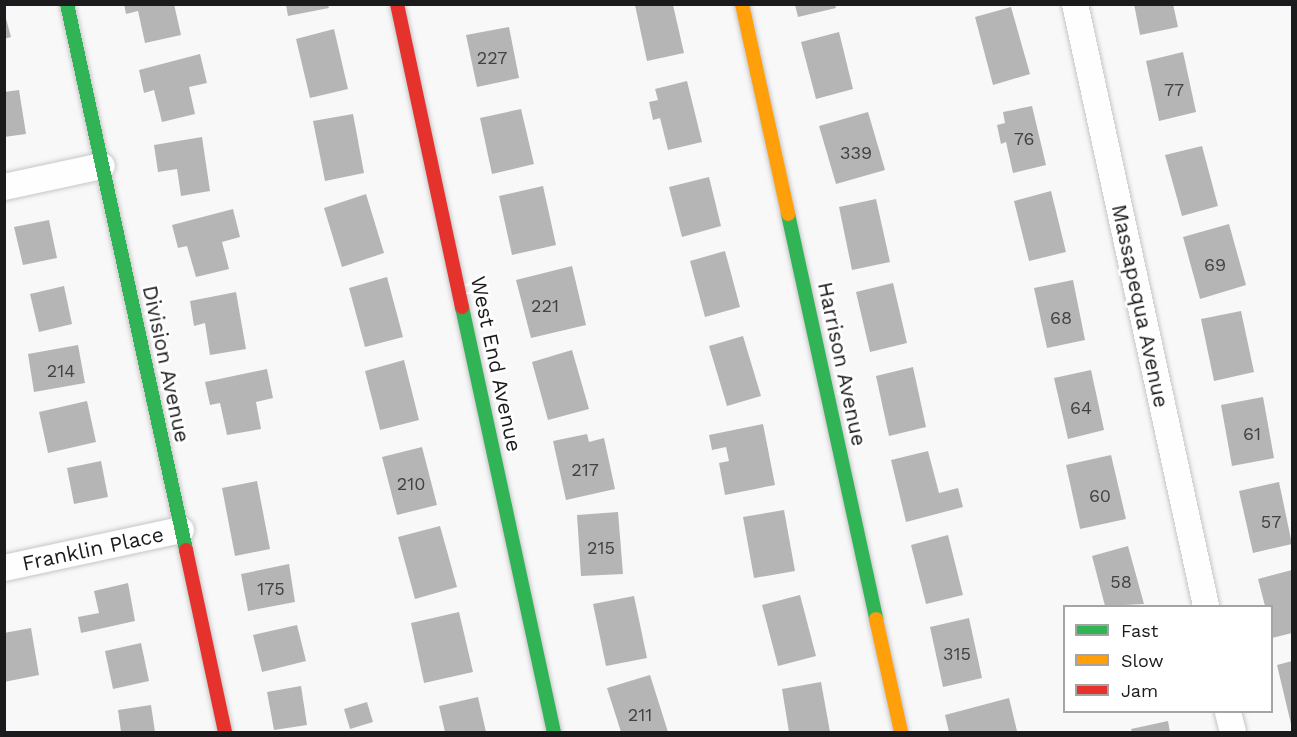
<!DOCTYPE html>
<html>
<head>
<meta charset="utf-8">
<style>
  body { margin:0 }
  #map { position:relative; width:1297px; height:737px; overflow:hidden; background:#f8f8f9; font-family:"Work Sans",sans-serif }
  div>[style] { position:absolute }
  .building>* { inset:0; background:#b6b5b6 }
  .roads { filter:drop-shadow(0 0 2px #c6c6c8) drop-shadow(0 0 2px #c6c6c8) }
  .street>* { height:26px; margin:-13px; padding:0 13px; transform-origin:13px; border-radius:13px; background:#fefefe }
  .fast>* { height:14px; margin:-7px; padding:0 7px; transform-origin:7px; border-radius:7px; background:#30b455 }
  .slow>* { height:14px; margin:-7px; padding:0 7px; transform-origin:7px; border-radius:7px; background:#ff9f0a }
  .jam>* { height:14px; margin:-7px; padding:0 7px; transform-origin:7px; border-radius:7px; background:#e5322d }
  span { translate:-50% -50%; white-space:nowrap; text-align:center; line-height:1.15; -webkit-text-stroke:5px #fff; paint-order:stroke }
  .number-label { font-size:18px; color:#424243 }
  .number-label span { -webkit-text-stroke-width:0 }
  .street-label { font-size:21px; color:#1b1b1d }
  .frame { position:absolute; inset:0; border:6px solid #1b1b1d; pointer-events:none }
  .legend { position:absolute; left:1063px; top:605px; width:210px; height:108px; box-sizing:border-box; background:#fff; border:2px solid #a4a4a5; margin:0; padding:8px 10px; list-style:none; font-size:18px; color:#1b1b1d }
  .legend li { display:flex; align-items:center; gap:12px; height:30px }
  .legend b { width:30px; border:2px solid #a4a4a5 }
</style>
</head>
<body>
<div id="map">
  <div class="building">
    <i style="clip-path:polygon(124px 4px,174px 4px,181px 35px,145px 43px,138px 11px,126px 14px)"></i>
    <i style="clip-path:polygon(1134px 4px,1173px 4px,1178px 27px,1140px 35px)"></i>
    <i style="clip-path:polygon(286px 5px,328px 5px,329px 8px,288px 16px)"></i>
    <i style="clip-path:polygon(635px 5px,673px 5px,684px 53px,647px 61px)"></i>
    <i style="clip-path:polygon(795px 5px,835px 5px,836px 8px,798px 17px)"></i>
    <i style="clip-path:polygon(1011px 7px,1030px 74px,993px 85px,975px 17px)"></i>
    <i style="clip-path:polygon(4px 11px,11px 37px,4px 39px)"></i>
    <i style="clip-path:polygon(509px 27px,519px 78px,477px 87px,466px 35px)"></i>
    <i style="clip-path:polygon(334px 29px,348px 89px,310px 98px,296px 39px)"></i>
    <i style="clip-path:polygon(839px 32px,853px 89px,816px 99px,801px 42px)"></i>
    <i style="clip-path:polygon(1183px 52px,1196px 112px,1159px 121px,1146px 61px)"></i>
    <i style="clip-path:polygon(200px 54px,207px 83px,189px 87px,195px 114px,162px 122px,154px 90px,144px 93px,139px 70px)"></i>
    <i style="clip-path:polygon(687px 81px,702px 142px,668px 150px,660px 118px,653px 120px,649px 102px,658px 100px,655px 89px)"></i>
    <i style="clip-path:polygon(19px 90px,26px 134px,4px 137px,4px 92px)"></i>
    <i style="clip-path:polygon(1032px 106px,1046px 165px,1013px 173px,1006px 142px,1001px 144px,997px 125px,1005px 123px,1003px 112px)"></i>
    <i style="clip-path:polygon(521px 109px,534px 164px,492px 174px,480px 118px)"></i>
    <i style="clip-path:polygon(868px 112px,885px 170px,836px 184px,819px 126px)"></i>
    <i style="clip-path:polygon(353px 114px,364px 173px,325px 181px,313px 121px)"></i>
    <i style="clip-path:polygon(202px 137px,210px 191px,181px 196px,177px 169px,158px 172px,154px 145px)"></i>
    <i style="clip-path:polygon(1202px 146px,1218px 206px,1182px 216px,1165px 155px)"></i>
    <i style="clip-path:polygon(709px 177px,721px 226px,682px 237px,669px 187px)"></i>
    <i style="clip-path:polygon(543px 186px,556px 245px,512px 255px,499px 196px)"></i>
    <i style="clip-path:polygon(1051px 191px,1066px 252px,1029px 261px,1014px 201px)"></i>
    <i style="clip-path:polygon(366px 194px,384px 253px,342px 267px,324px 208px)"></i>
    <i style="clip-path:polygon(876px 199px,890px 262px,852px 270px,839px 207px)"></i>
    <i style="clip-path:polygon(233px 209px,240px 237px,222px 242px,229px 269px,196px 277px,187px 246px,178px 248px,172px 225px)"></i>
    <i style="clip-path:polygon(49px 220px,57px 258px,23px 265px,14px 227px)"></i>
    <i style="clip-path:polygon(1229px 224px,1246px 285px,1200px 299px,1183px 237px)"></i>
    <i style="clip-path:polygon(725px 251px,740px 307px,705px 317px,690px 261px)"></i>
    <i style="clip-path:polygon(572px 266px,586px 325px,531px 338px,516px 280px)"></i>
    <i style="clip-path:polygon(387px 277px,403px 337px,365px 347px,349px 288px)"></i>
    <i style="clip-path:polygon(1073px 280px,1085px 340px,1047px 348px,1034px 288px)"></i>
    <i style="clip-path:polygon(893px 283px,907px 343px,870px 352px,856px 292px)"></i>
    <i style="clip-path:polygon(64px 286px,72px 324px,39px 332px,30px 294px)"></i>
    <i style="clip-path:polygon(236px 292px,246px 349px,210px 355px,205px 323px,194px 326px,190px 301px)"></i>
    <i style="clip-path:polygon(1241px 311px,1254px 372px,1214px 381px,1201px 319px)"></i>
    <i style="clip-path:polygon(743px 336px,761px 396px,727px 406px,709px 346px)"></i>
    <i style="clip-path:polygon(78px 345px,85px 383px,34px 392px,28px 354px)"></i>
    <i style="clip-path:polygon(572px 350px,589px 409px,548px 420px,532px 362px)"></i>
    <i style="clip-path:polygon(404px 360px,419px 420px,380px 430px,365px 371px)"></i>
    <i style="clip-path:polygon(913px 367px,926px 427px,889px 436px,876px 376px)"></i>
    <i style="clip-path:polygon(267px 369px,273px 398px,256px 402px,261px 429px,227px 435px,220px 403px,210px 405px,205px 382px)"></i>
    <i style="clip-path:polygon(1091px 370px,1104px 430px,1068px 439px,1054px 378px)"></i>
    <i style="clip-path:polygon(1263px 397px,1274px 458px,1232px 466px,1221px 405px)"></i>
    <i style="clip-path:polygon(87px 401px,96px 442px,48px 453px,39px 412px)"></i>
    <i style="clip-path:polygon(763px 424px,775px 485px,725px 495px,719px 463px,729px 461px,726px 447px,712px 450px,709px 435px)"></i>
    <i style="clip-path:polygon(587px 434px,589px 442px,604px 438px,615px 489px,566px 500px,553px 441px)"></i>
    <i style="clip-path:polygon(422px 447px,437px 505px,397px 515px,382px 457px)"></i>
    <i style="clip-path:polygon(928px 451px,939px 493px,958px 488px,963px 507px,906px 522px,891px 460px)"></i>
    <i style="clip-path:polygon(1111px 455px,1126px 519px,1080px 529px,1066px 465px)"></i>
    <i style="clip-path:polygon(101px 461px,108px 497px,74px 504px,67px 468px)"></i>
    <i style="clip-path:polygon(257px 481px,270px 549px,235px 556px,222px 488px)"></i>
    <i style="clip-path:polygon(1279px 482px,1292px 544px,1253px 553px,1239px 491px)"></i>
    <i style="clip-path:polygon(784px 510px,795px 571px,754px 578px,743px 517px)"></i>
    <i style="clip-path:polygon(618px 512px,623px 574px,581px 576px,577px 515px)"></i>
    <i style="clip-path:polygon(440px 526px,457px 587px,415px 599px,398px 537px)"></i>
    <i style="clip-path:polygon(948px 535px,963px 595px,926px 604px,911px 545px)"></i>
    <i style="clip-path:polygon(1128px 546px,1144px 604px,1105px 606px,1092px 556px)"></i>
    <i style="clip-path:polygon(289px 564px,295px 602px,248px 611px,241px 574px)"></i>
    <i style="clip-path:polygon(1292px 570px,1292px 633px,1272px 638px,1272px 606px,1265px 606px,1258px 579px)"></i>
    <i style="clip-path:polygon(128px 583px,135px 621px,81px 633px,78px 617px,99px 613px,94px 591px)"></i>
    <i style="clip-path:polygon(800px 595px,816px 656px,778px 666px,762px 605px)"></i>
    <i style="clip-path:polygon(634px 596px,647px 658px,606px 666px,593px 604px)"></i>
    <i style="clip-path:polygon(459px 612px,473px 672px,424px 683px,411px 623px)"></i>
    <i style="clip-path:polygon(969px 618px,982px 678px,943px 687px,930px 627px)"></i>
    <i style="clip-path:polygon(297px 625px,306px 661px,262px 672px,253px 635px)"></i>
    <i style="clip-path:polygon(31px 628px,39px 675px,4px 682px,4px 633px)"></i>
    <i style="clip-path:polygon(141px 643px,149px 681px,113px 689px,105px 651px)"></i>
    <i style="clip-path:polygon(1292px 661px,1292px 723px,1291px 724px,1277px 665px)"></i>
    <i style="clip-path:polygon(650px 675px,668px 732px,621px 732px,607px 688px)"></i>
    <i style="clip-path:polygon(821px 682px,830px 732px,789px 732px,782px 689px)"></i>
    <i style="clip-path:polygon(301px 686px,307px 725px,274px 730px,267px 692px)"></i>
    <i style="clip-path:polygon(478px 697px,486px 732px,445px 732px,439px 706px)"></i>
    <i style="clip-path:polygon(1009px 698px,1017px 731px,949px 732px,945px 715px)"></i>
    <i style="clip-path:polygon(367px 702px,373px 722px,350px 729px,344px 709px)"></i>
    <i style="clip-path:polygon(151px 705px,155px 732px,121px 732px,118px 710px)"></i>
    <i style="clip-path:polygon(1168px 721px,1170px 732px,1132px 732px,1131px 729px)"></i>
  </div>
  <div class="roads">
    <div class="street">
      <i style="left:1075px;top:4px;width:616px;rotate:77.72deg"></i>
      <i style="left:4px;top:187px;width:100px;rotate:-12.1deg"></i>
      <i style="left:4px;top:568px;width:181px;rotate:-12.1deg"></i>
      <i style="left:1228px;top:712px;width:21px;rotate:76deg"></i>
    </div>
    <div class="fast">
      <i style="left:67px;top:4px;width:559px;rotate:77.7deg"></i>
      <i style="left:788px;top:214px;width:414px;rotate:77.7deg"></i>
      <i style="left:462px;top:307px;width:435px;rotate:77.8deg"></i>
    </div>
    <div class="slow">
      <i style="left:742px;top:4px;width:215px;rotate:77.6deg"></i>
      <i style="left:876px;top:619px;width:116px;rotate:77.5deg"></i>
    </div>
    <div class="jam">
      <i style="left:397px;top:4px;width:310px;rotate:77.9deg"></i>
      <i style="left:186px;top:550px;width:186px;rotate:77.9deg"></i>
    </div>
  </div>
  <div class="number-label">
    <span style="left:492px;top:58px">227</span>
    <span style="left:1174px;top:90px">77</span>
    <span style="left:1024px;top:139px">76</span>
    <span style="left:856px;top:153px">339</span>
    <span style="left:1215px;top:265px">69</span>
    <span style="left:545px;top:306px">221</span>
    <span style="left:1061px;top:318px">68</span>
    <span style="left:61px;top:371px">214</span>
    <span style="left:1081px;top:408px">64</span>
    <span style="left:1252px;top:434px">61</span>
    <span style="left:585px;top:470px">217</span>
    <span style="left:411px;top:484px">210</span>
    <span style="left:1100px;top:496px">60</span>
    <span style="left:1271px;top:522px">57</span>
    <span style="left:601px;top:548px">215</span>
    <span style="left:1121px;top:582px">58</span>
    <span style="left:271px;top:589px">175</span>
    <span style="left:957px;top:654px">315</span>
    <span style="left:640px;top:715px">211</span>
  </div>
  <div class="street-label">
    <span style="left:1140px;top:306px;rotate:78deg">Massapequa Avenue</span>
    <span style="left:166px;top:364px;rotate:78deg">Division Avenue</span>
    <span style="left:496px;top:364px;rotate:78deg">West End Avenue</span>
    <span style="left:842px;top:364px;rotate:78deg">Harrison Avenue</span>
    <span style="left:93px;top:549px;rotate:-12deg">Franklin Place</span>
  </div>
  <div class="frame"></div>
  <ul class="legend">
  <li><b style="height:8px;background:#30b455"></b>Fast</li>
  <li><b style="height:8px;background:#ff9f0a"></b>Slow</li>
  <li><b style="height:8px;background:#e5322d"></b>Jam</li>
  </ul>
</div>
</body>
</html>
